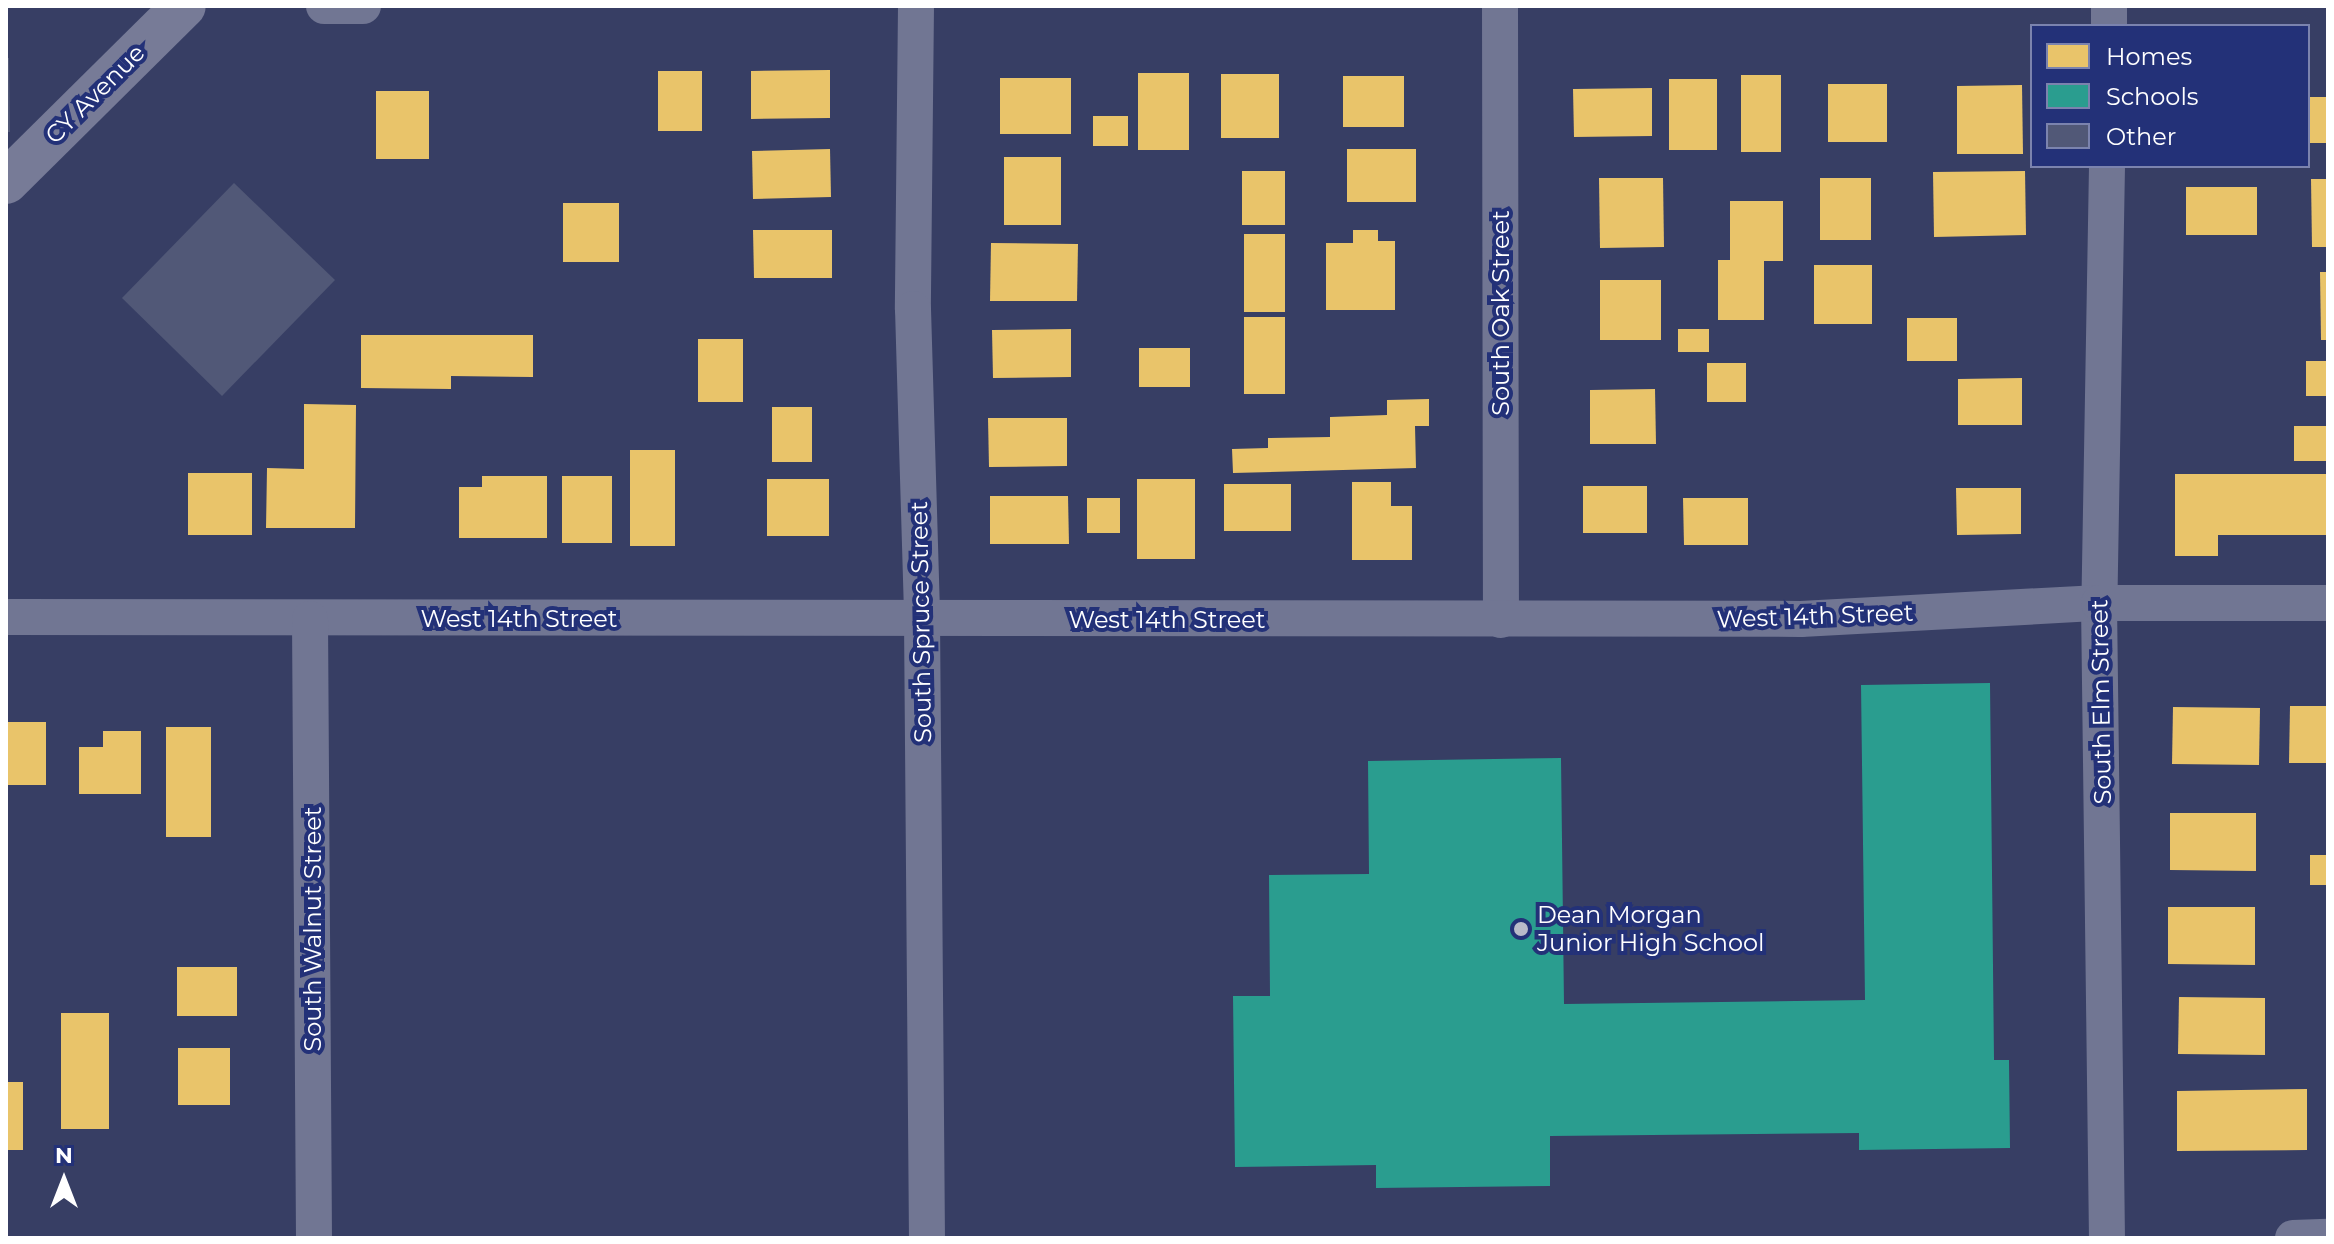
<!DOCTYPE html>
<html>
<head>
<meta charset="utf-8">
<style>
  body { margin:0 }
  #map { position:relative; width:2334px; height:1244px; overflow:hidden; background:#373e64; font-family:Montserrat,sans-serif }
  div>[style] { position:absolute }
  .homes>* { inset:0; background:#e9c46a }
  .schools>* { inset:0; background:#2a9d8f }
  .building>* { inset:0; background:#515877 }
  .street>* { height:36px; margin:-18px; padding:0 18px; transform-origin:18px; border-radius:18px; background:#717693 }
  .secondary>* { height:44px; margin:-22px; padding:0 22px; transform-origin:22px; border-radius:22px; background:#777b97 }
  .dots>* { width:22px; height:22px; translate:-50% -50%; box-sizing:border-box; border:4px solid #233178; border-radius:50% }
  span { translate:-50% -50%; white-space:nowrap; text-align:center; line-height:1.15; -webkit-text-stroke:8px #233178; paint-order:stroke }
  .street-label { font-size:24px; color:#fff }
  .poi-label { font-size:24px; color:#fff }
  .left { translate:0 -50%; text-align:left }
  .frame { position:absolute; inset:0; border:8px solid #fff; pointer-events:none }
  .legend { position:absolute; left:2030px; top:24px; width:280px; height:144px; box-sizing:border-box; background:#233178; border:2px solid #7b83ae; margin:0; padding:10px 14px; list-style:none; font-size:24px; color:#fff }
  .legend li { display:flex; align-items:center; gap:16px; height:40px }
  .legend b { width:40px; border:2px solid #7b83ae }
  .north { position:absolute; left:24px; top:1140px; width:80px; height:80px; -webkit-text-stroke:6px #233178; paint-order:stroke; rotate:0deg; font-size:22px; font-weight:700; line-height:32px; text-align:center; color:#fff }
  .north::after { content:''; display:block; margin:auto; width:28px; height:36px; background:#fff; clip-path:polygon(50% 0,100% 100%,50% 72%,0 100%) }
</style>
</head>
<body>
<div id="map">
  <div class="homes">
    <i style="clip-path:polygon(830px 70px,830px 118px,751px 119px,751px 71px)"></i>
    <i style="clip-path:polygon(658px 71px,702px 71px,702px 131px,658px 131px)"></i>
    <i style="clip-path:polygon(1138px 73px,1189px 73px,1189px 150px,1138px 150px)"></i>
    <i style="clip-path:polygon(1221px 74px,1279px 74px,1279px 138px,1221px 138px)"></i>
    <i style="clip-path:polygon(1741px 75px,1781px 75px,1781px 152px,1741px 152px)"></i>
    <i style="clip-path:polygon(1343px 76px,1404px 76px,1404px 127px,1343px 127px)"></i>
    <i style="clip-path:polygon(1000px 78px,1071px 78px,1071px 134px,1000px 134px)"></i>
    <i style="clip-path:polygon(1669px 79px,1717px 79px,1717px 150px,1669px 150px)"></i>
    <i style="clip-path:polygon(1828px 84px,1887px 84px,1887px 142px,1828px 142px)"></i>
    <i style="clip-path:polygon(2022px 85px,2023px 154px,1957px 154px,1957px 86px)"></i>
    <i style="clip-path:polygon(1652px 88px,1652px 136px,1574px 137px,1573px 89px)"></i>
    <i style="clip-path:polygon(376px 91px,429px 91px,429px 159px,376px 159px)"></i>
    <i style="clip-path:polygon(2308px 97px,2328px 97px,2328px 143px,2308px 143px)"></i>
    <i style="clip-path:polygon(1093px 116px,1128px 116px,1128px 146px,1093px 146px)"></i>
    <i style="clip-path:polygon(830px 149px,831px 197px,753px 199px,752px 151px)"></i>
    <i style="clip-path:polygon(1347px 149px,1416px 149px,1416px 202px,1347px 202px)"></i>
    <i style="clip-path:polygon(1004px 157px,1061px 157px,1061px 225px,1004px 225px)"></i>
    <i style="clip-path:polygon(1242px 171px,1285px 171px,1285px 225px,1242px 225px)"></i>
    <i style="clip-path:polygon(2025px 171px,2026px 235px,1934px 237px,1933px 172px)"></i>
    <i style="clip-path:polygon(1599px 178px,1663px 178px,1664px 247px,1600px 248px)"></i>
    <i style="clip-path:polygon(1820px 178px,1871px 178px,1871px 240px,1820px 240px)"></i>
    <i style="clip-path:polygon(2311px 179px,2328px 179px,2328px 247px,2312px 247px)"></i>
    <i style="clip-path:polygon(2186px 187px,2257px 187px,2257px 235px,2186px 235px)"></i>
    <i style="clip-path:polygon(1730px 201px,1783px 201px,1783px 261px,1764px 261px,1764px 320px,1718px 320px,1718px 260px,1730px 260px)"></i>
    <i style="clip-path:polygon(563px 203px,619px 203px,619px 262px,563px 262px)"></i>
    <i style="clip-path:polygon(753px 230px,832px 230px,832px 278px,754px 278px)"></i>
    <i style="clip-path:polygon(1353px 230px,1378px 230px,1378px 241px,1395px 241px,1395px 310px,1326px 310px,1326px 243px,1353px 243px)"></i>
    <i style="clip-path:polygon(1244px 234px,1285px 234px,1285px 312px,1244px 312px)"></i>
    <i style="clip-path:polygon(991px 243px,1078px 244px,1077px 301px,990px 301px)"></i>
    <i style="clip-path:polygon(1814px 265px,1872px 265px,1872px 324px,1814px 324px)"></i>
    <i style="clip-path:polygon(2320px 272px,2328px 272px,2328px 340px,2321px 340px)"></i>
    <i style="clip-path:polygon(1600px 280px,1661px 280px,1661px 340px,1600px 340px)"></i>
    <i style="clip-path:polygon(1244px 317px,1285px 317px,1285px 394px,1244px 394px)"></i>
    <i style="clip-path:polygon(1907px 318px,1957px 318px,1957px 361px,1907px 361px)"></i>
    <i style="clip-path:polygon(1071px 329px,1071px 377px,993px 378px,992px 330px)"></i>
    <i style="clip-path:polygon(1678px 329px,1709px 329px,1709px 352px,1678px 352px)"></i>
    <i style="clip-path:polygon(361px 335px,533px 335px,533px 377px,451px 376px,451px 389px,361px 388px)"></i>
    <i style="clip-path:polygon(698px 339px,743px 339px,743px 402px,698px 402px)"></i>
    <i style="clip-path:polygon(1139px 348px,1190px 348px,1190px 387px,1139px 387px)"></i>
    <i style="clip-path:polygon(2306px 361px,2328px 361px,2328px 396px,2306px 396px)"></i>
    <i style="clip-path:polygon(1707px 363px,1746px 363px,1746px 402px,1707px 402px)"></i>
    <i style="clip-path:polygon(2022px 378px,2022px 425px,1958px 425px,1958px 379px)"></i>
    <i style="clip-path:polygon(1655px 389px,1656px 444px,1590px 444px,1590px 390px)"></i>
    <i style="clip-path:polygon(1429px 399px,1429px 426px,1415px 426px,1416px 468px,1233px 473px,1232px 449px,1268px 448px,1268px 438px,1330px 437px,1330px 417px,1387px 415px,1387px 400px)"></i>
    <i style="clip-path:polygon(304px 404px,356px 405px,355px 528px,266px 528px,267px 468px,304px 469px)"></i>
    <i style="clip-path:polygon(772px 407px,812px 407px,812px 462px,772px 462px)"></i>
    <i style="clip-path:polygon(988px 418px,1067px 418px,1067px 466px,989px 467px)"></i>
    <i style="clip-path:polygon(2294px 426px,2328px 426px,2328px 461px,2294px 461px)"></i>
    <i style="clip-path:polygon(630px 450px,675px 450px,675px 546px,630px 546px)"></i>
    <i style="clip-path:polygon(188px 473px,252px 473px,252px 535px,188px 535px)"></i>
    <i style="clip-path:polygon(2175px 474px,2328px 474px,2328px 535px,2218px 535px,2218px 556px,2175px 556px)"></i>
    <i style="clip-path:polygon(482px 476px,547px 476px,547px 538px,459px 538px,459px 487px,482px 487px)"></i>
    <i style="clip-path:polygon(562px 476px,612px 476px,612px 543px,562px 543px)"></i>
    <i style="clip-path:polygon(767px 479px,829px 479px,829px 536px,767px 536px)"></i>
    <i style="clip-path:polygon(1137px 479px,1195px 479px,1195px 559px,1137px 559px)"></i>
    <i style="clip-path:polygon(1352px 482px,1391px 482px,1391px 506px,1412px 506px,1412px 560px,1352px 560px)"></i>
    <i style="clip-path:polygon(1224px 484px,1291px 484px,1291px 531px,1224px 531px)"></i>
    <i style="clip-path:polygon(1583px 486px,1647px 486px,1647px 533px,1583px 533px)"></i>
    <i style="clip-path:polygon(1956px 488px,2021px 488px,2021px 534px,1957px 535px)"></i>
    <i style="clip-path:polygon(990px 496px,1068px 496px,1069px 544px,990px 544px)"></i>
    <i style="clip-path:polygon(1087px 498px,1120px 498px,1120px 533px,1087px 533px)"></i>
    <i style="clip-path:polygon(1683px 498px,1748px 498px,1748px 545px,1684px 545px)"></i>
    <i style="clip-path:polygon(2290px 706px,2328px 706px,2328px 763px,2289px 763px)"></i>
    <i style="clip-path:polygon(2173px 707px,2260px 708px,2259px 765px,2172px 764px)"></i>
    <i style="clip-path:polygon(6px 722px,46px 722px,46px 785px,6px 785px)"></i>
    <i style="clip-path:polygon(166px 727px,211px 727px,211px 837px,166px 837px)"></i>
    <i style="clip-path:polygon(103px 731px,141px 731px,141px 794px,79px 794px,79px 747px,103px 747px)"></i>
    <i style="clip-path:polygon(2170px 813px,2256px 813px,2256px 871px,2170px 870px)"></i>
    <i style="clip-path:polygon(2310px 855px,2328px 855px,2328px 885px,2310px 885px)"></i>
    <i style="clip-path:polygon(2168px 907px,2255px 907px,2255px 965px,2168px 964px)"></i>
    <i style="clip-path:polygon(177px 967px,237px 967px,237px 1016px,177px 1016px)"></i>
    <i style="clip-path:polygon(2179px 997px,2265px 998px,2265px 1055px,2178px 1054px)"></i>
    <i style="clip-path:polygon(61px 1013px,109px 1013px,109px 1129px,61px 1129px)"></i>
    <i style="clip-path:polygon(178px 1048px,230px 1048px,230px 1105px,178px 1105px)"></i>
    <i style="clip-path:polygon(6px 1082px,23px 1082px,23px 1150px,6px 1150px)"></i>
    <i style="clip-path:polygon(2307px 1089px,2307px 1150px,2177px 1151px,2177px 1091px)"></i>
  </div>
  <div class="schools">
    <i style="clip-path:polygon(1990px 683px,1994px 1060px,2009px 1060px,2010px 1148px,1859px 1150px,1859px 1133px,1550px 1136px,1550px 1186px,1376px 1188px,1376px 1165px,1235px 1167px,1233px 996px,1270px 996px,1269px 875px,1369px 874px,1368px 761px,1561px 758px,1564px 1004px,1865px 1000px,1861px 685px)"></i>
  </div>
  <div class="building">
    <i style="clip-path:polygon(6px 58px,9px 58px,10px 132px,6px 132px)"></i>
    <i style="clip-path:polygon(234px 183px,335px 280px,222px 396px,122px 298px)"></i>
  </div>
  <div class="street">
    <i style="left:324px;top:6px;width:39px"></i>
    <i style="left:916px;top:6px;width:303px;rotate:90.6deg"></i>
    <i style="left:913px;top:309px;width:310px;rotate:88.3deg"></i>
    <i style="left:922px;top:619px;width:619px;rotate:89.54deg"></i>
    <i style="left:1500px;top:6px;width:614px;rotate:89.91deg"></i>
    <i style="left:2109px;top:26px;width:20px;rotate:-90deg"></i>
    <i style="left:2107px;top:166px;width:437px;rotate:91deg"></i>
    <i style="left:2099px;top:603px;width:635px;rotate:89.28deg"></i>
    <i style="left:6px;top:617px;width:1795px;rotate:0.06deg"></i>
    <i style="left:1801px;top:619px;width:298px;rotate:-3.1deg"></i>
    <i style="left:2099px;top:603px;width:229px"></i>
    <i style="left:310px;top:619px;width:619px;rotate:89.63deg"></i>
    <i style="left:2293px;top:1238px;width:35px;rotate:-2deg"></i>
  </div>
  <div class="secondary">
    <i style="left:6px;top:182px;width:250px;rotate:-44.7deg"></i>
  </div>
  <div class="dots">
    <i style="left:1521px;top:929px;background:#b9bbc9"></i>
  </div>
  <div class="street-label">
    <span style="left:95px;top:94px;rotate:-45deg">CY Avenue</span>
    <span style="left:1501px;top:313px;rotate:-90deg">South Oak Street</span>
    <span style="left:1815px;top:616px;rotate:-2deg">West 14th Street</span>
    <span style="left:519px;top:619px">West 14th Street</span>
    <span style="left:1167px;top:620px">West 14th Street</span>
    <span style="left:921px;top:622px;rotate:-91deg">South Spruce Street</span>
    <span style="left:2101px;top:702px;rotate:-91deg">South Elm Street</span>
    <span style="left:313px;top:929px;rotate:-90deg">South Walnut Street</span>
  </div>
  <div class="poi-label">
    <span class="left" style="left:1537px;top:929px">Dean Morgan<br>Junior High School</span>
  </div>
  <div class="frame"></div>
  <ul class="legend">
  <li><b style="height:22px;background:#e9c46a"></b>Homes</li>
  <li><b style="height:22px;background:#2a9d8f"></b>Schools</li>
  <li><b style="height:22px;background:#515877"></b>Other</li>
  </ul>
  <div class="north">N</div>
</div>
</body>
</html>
